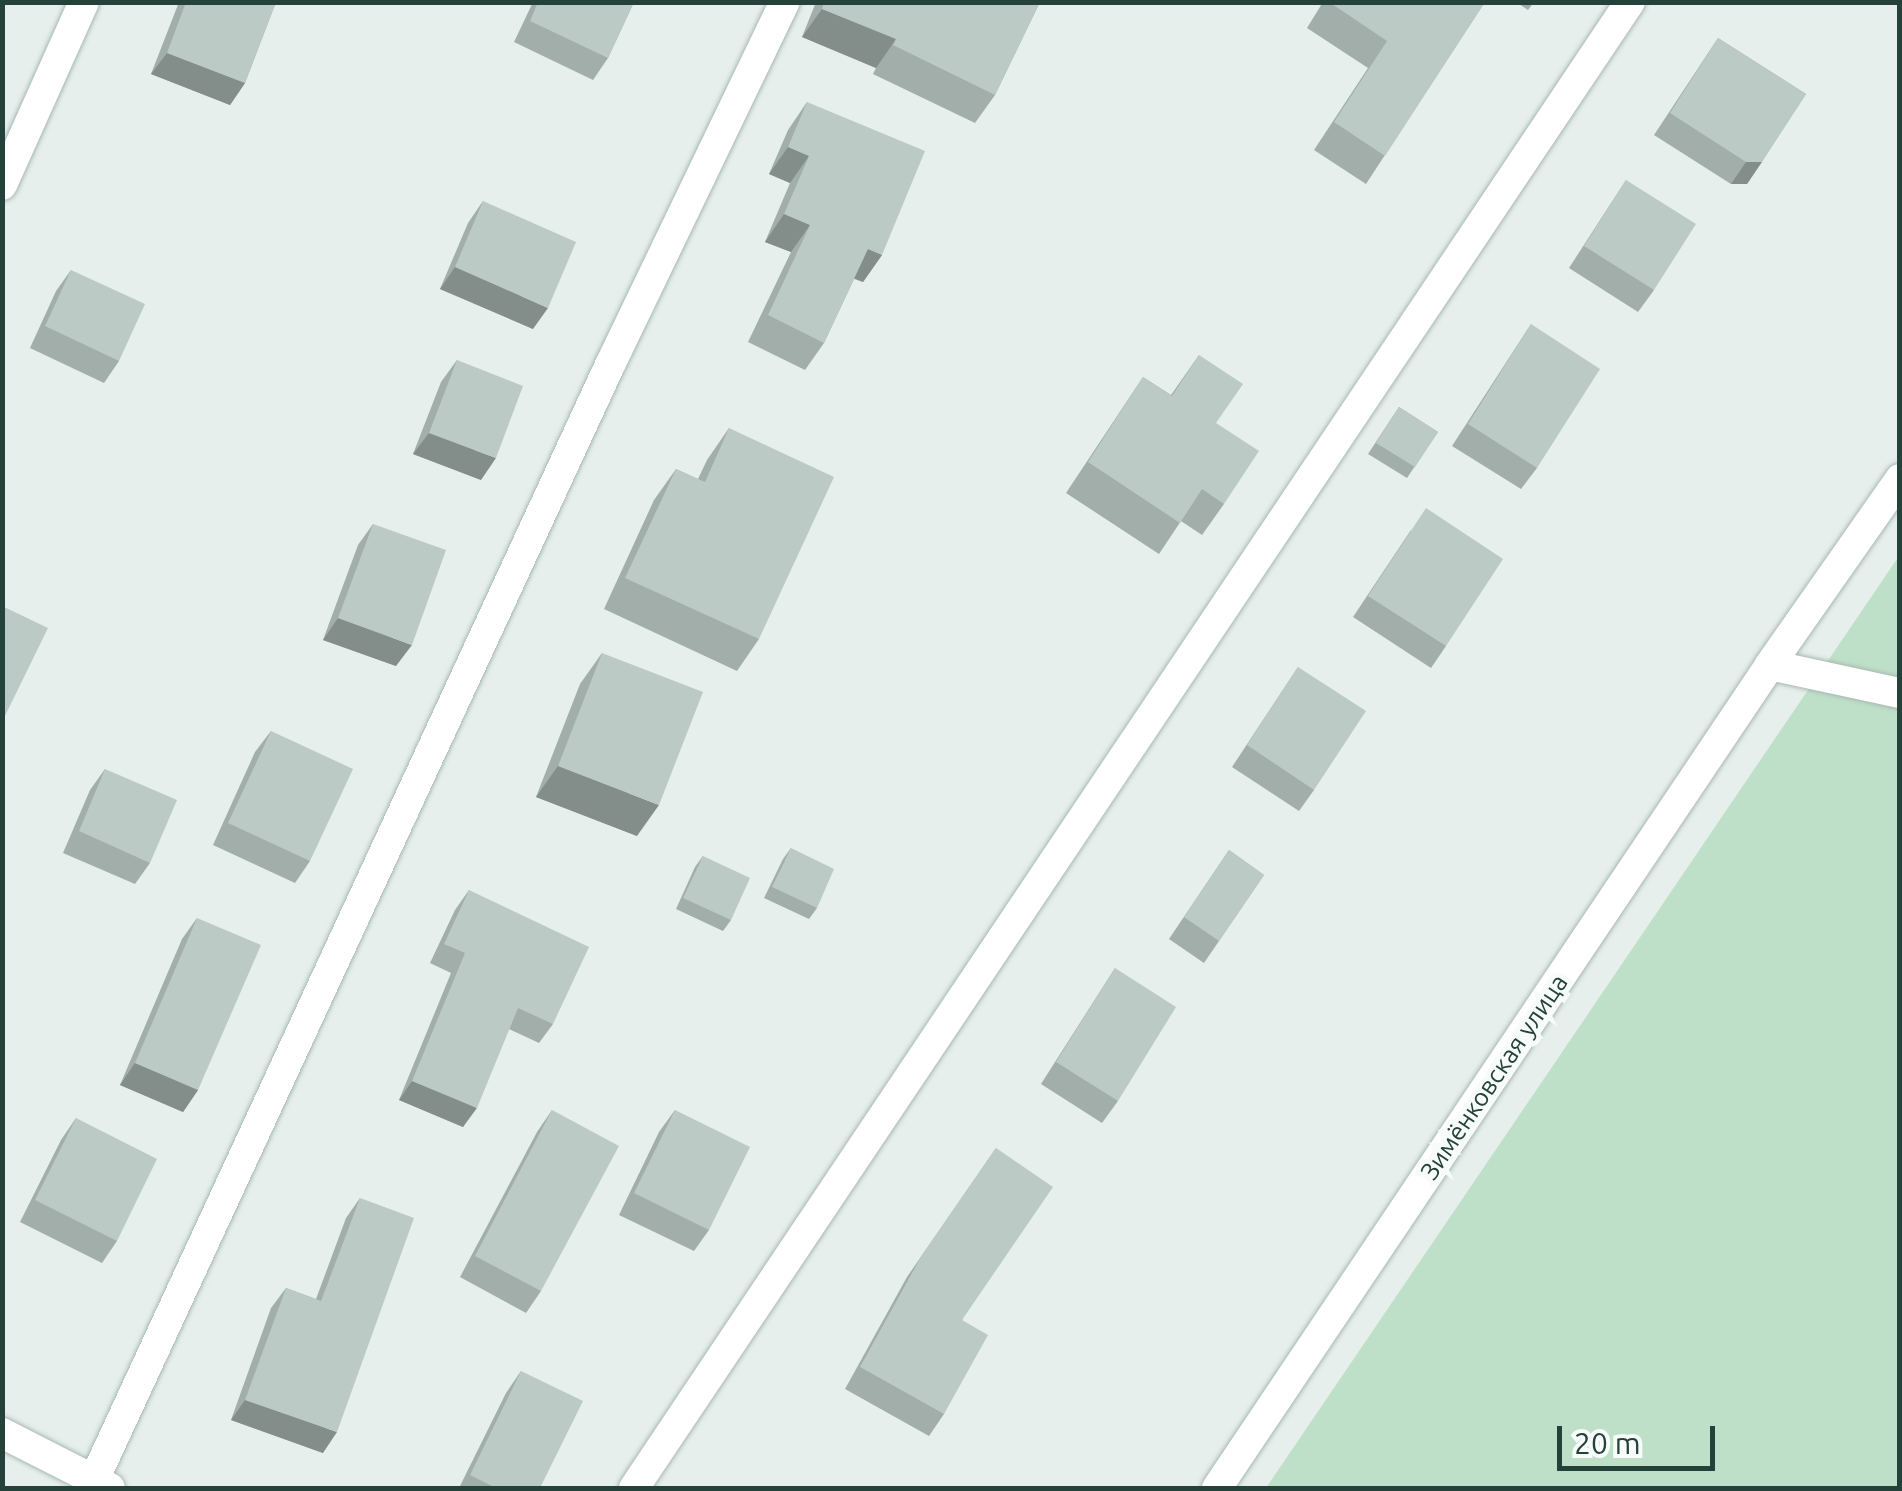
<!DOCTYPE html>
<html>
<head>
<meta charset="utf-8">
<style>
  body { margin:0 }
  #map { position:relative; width:1902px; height:1491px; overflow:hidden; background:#e6efeb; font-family:Ubuntu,sans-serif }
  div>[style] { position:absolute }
  .green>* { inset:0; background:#bfe0c8 }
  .roads { filter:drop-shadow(0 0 2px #a8b8b2) drop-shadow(0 0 2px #a8b8b2) }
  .service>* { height:30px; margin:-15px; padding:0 15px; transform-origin:15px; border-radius:15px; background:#fff }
  .minor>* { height:30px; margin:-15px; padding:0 15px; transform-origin:15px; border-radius:15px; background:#fff }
  .wall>* { inset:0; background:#a1aea9 }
  .shaded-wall>* { inset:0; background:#838d89 }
  .building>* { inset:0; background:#bbcac4 }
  span { translate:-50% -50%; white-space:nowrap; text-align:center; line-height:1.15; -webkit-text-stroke:10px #f7fbf9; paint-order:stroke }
  .street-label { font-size:25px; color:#24423a }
  .frame { position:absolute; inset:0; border:5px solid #24423a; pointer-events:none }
  .scale { position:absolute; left:1557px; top:1426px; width:158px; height:45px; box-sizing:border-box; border:5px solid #24423a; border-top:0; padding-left:12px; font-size:30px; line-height:35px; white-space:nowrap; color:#24423a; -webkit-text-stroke:8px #f7fbf9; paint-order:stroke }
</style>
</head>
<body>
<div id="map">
  <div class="green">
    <i style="clip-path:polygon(1899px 556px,1899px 1488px,1266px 1488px)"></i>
  </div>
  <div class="roads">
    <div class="service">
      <i style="left:1900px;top:479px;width:227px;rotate:125deg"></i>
      <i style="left:1770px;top:665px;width:133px;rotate:12.2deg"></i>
      <i style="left:634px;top:1488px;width:1789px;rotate:-56.17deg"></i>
    </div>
    <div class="minor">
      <i style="left:2px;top:185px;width:201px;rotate:-65.9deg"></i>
      <i style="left:2px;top:1433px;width:121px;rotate:27deg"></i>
      <i style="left:94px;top:1480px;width:1229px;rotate:-65.17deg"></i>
      <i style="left:610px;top:365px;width:403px;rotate:-64.3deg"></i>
      <i style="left:1217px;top:1488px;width:992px;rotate:-56.1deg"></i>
    </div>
  </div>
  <div class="wall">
    <i style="clip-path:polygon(179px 2px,276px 2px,245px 83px,230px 105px,151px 74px)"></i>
    <i style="clip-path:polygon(533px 2px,634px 2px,608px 58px,593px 80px,514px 42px)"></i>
    <i style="clip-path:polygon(816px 2px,1040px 2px,995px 95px,975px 123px,873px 74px,876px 68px,802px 37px)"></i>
    <i style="clip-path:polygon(1323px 2px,1485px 2px,1366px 184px,1314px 150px,1368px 68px,1307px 28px)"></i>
    <i style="clip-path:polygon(1516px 2px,1534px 2px,1528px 10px)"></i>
    <i style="clip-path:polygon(1718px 38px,1806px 94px,1747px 184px,1731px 184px,1654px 135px)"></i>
    <i style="clip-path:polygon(807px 102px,882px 255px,863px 282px,854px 279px,824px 343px,805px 370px,748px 342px,791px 252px,765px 242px,790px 183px,769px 174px,788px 130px)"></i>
    <i style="clip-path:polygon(1626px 180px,1654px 290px,1638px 312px,1569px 268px)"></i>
    <i style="clip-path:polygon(483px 201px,533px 329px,440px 289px,468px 223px)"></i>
    <i style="clip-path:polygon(71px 270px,119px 361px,104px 383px,30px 348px,56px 291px)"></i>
    <i style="clip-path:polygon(1531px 324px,1537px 468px,1521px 489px,1452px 446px)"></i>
    <i style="clip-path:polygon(1199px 355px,1216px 423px,1224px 504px,1202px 535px,1181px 521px,1159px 554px,1066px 493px,1143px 377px,1171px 395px)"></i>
    <i style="clip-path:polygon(457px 360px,481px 480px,413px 454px,441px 382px)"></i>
    <i style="clip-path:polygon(1399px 407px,1438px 432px,1407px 478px,1368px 454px)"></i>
    <i style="clip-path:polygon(729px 428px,759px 639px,737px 671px,604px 609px,654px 500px,676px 469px,698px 479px,707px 460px)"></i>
    <i style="clip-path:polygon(373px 524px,396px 666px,323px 640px,358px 545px)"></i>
    <i style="clip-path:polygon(1411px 530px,1446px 646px,1431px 668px,1353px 617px)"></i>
    <i style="clip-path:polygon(602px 653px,637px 836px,536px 797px,580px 684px)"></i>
    <i style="clip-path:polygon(1298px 667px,1314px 790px,1299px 811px,1232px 767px)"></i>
    <i style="clip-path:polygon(271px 731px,310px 861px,295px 883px,213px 845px,255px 752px)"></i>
    <i style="clip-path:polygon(105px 769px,150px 863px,135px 884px,63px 853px,90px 790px)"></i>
    <i style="clip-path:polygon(791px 848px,817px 908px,809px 919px,764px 898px,783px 859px)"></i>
    <i style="clip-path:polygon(1229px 850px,1264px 875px,1204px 963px,1169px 939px)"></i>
    <i style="clip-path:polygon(703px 856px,731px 920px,723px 931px,676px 909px,695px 867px)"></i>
    <i style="clip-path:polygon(469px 890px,553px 1024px,539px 1043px,509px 1029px,463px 1127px,399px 1100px,451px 973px,430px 963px,455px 910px)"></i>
    <i style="clip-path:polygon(197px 918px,198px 1090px,183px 1112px,120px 1085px,182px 939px)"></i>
    <i style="clip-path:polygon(1115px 968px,1118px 1101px,1102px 1123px,1041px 1084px)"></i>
    <i style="clip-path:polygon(552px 1110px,541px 1291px,526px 1313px,460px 1277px,537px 1132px)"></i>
    <i style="clip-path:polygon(675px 1110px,709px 1230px,694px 1251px,619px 1215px,659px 1132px)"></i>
    <i style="clip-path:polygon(76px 1118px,117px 1241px,102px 1263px,20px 1222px,61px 1140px)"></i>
    <i style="clip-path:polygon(996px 1148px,944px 1414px,929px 1436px,845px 1389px,907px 1277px)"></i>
    <i style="clip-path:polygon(360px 1198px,323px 1453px,231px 1420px,271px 1308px,286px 1288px,316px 1299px,346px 1218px)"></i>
    <i style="clip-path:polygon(521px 1371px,540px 1488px,459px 1488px,506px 1393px)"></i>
  </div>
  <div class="shaded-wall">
    <i style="clip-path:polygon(822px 9px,896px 39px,876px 68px,802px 37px)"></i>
    <i style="clip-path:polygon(167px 53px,245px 83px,230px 105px,151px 74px)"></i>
    <i style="clip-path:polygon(788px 147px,809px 156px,790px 183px,769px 174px)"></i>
    <i style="clip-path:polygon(1746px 162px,1762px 162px,1747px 184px,1731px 184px)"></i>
    <i style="clip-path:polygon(784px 214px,810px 225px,791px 252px,765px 242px)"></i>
    <i style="clip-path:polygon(868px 249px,882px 255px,863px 282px,849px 276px)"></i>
    <i style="clip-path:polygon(455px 267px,548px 308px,533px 329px,440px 289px)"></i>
    <i style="clip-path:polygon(429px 433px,496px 458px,481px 480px,413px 454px)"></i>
    <i style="clip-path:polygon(338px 618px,412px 645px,396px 666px,323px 640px)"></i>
    <i style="clip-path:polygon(558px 766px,659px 805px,637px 836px,536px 797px)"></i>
    <i style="clip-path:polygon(135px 1063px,198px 1090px,183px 1112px,120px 1085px)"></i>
    <i style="clip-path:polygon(412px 1081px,477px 1108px,463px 1127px,399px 1100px)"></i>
    <i style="clip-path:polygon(245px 1400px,337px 1432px,323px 1453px,231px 1420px)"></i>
  </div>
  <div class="building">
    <i style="clip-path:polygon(186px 2px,276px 2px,245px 83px,167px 53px)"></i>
    <i style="clip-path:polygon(538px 2px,634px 2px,608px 58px,530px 21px)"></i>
    <i style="clip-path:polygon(824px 2px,1040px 2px,995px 95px,893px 45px,896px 39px,822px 9px)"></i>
    <i style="clip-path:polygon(1329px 2px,1485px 2px,1385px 156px,1334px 122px,1387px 41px)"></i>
    <i style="clip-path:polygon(1718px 38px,1806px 94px,1762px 162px,1746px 162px,1670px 113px)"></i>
    <i style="clip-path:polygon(807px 102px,925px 151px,882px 255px,868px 249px,824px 343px,768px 315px,810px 225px,784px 214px,809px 156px,788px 147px)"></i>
    <i style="clip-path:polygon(1626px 180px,1696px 224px,1654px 290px,1584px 246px)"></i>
    <i style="clip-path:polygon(483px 201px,576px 242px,548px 308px,455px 267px)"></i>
    <i style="clip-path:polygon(71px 270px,145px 304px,119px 361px,45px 326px)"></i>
    <i style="clip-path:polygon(1531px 324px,1600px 369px,1537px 468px,1468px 424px)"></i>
    <i style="clip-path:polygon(1199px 355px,1243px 384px,1216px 423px,1259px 451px,1224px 504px,1202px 489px,1180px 523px,1088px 462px,1143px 377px,1172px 396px)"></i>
    <i style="clip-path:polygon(457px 360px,523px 386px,496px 458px,429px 433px)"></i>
    <i style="clip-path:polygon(1399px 407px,1438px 432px,1415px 467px,1376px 443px)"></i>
    <i style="clip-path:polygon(729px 428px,834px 477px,759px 639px,625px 578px,676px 469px,705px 482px)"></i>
    <i style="clip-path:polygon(1426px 508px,1503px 559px,1446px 646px,1368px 596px)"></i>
    <i style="clip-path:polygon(373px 524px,446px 550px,412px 645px,338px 618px)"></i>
    <i style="clip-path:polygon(2px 606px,48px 628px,2px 722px)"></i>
    <i style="clip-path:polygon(602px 653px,703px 692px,659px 805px,558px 766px)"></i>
    <i style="clip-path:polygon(1298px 667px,1366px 711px,1314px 790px,1247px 745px)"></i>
    <i style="clip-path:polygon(271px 731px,353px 769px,310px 861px,228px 823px)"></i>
    <i style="clip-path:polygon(105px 769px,177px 800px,150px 863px,79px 831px)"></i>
    <i style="clip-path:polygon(791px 848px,834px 869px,817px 908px,772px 887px)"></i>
    <i style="clip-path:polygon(1229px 850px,1264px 875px,1219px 941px,1184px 917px)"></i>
    <i style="clip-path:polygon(703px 856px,750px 878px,731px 920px,683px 898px)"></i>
    <i style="clip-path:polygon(469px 890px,589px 947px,553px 1024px,518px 1008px,477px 1108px,412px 1081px,465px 953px,444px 944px)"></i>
    <i style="clip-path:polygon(197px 918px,261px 945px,198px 1090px,135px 1063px)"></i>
    <i style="clip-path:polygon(1115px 968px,1176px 1007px,1118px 1101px,1056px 1062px)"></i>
    <i style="clip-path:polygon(552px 1110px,619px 1146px,541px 1291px,475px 1256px)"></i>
    <i style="clip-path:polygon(675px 1110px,750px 1147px,709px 1230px,634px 1193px)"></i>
    <i style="clip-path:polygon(76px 1118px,157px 1159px,117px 1241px,35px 1200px)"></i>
    <i style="clip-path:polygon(996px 1148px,1053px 1187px,962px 1320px,988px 1335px,944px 1414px,860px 1367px,922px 1255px)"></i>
    <i style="clip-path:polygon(360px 1198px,414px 1218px,337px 1432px,245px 1400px,286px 1288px,321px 1301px)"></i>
    <i style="clip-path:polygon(521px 1371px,583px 1401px,540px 1488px,496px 1488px,470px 1475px)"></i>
  </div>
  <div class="street-label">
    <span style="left:1494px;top:1077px;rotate:-56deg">Зимёнковская улица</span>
  </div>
  <div class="frame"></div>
  <div class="scale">20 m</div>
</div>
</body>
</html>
